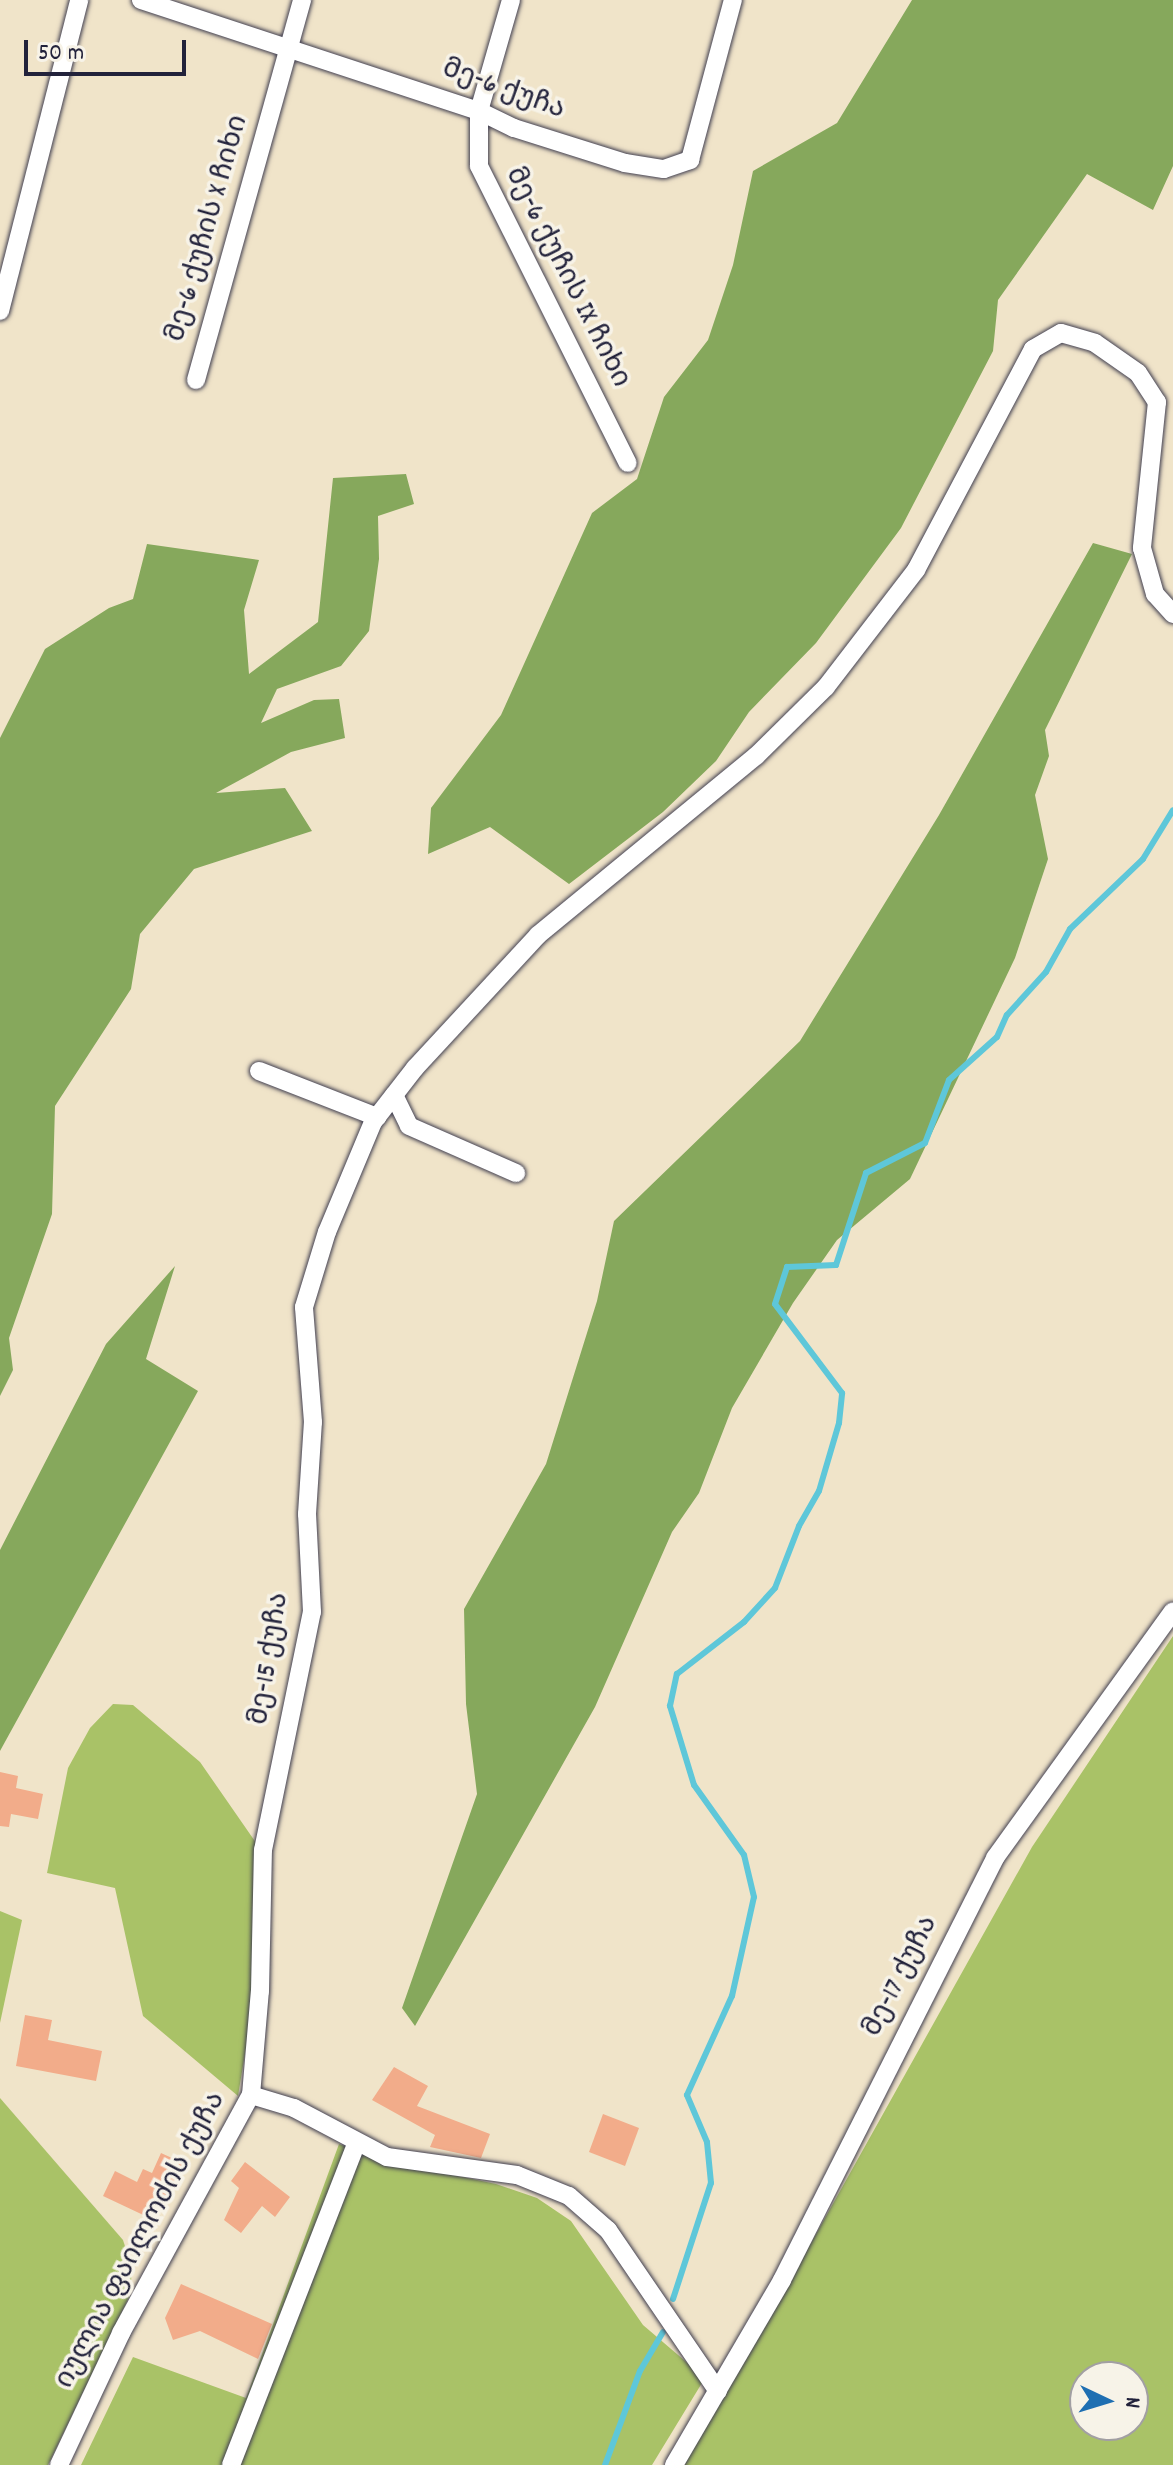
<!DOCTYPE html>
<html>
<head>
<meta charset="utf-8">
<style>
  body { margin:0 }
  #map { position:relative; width:1173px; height:2465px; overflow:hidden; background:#f0e4c9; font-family:Dekko,"Noto Sans Georgian",sans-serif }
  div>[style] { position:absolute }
  .green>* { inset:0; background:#a9c267 }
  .forest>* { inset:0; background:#86a85c }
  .stream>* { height:6px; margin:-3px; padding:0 3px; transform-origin:3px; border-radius:3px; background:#5ec7d9 }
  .building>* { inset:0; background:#f2ac8a }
  .roads { filter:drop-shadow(0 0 2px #413f50) drop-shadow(0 0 2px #413f50) }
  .minor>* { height:18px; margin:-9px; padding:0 9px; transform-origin:9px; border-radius:9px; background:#fff }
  span { translate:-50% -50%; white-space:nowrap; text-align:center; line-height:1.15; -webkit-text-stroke:7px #f7f3e8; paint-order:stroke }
  .street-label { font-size:28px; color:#22223b }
  .north { position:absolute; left:1069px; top:2361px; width:80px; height:80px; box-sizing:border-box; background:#f7f3e8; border:2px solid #a29fa3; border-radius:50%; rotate:94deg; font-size:22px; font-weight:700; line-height:32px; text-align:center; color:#22223b }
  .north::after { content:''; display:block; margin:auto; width:28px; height:36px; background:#1f6fb2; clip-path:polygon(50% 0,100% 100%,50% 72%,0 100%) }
  .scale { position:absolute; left:24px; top:40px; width:162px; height:36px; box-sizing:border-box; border:4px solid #22223b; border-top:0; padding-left:10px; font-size:24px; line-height:28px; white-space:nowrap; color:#22223b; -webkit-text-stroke:6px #f7f3e8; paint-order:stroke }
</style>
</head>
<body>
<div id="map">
  <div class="green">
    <i style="clip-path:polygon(evenodd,1173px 1636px,1173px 2465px,680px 2465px,758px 2338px,1032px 1847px,1173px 1636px,1085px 2377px,1133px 2377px,1133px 2425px,1085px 2425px,1085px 2377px)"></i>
    <i style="clip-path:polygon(113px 1704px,133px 1705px,200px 1762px,259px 1847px,251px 2017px,238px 2096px,143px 2016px,115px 1888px,47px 1873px,68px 1768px,90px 1728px)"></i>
    <i style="clip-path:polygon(0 1911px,22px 1920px,0 2023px)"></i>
    <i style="clip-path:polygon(0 2098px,123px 2240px,132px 2268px,130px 2295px,48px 2465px,0 2465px)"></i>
    <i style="clip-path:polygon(339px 2144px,387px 2161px,496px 2184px,537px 2198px,571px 2221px,643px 2325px,705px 2378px,652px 2465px,81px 2465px,133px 2357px,246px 2398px)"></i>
  </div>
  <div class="forest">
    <i style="clip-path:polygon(912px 0,1173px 0,1173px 166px,1153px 210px,1087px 174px,998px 300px,993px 351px,901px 528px,816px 643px,749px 712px,716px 761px,663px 812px,569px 884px,490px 827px,428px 854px,431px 808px,501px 715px,592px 513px,637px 479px,664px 397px,708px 340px,733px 265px,753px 171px,837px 123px)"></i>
    <i style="clip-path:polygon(406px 474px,414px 504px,378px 516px,379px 559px,369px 631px,341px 666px,277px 689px,261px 723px,314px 700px,339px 699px,345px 738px,291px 752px,216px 793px,285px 788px,312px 831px,194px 869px,140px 934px,131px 989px,55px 1106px,52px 1214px,9px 1338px,13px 1370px,0 1396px,0 738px,45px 649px,109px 608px,133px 599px,147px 544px,259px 560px,244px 610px,249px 674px,318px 622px,333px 478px)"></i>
    <i style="clip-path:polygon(1093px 543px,1132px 554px,1045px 730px,1049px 756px,1035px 795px,1048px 859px,1015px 958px,910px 1179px,837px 1240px,793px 1303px,732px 1408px,699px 1493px,672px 1532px,595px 1707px,415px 2026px,402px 2008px,477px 1794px,466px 1704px,464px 1609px,546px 1464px,597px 1301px,614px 1221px,800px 1041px,939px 815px)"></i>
    <i style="clip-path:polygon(175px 1266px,146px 1359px,198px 1391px,0 1751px,0 1550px,106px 1344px)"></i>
  </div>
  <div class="stream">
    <i style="left:673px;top:2299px;width:122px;rotate:-71.9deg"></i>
    <i style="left:711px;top:2183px;width:41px;rotate:-95.6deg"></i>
    <i style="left:707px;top:2142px;width:51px;rotate:-113.1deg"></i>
    <i style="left:687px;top:2095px;width:109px;rotate:-65.6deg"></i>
    <i style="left:732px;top:1996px;width:101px;rotate:-77.5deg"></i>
    <i style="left:754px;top:1897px;width:43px;rotate:-103.4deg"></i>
    <i style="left:744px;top:1855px;width:86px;rotate:-125.5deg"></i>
    <i style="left:694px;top:1785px;width:83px;rotate:-106.9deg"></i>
    <i style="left:670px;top:1706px;width:33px;rotate:-78deg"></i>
    <i style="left:677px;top:1674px;width:85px;rotate:-37.8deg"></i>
    <i style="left:744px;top:1622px;width:46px;rotate:-47.6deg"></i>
    <i style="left:775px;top:1588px;width:66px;rotate:-68.8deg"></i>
    <i style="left:799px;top:1526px;width:40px;rotate:-60.3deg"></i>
    <i style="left:819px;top:1491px;width:71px;rotate:-73.6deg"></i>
    <i style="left:839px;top:1423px;width:30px;rotate:-84deg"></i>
    <i style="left:842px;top:1393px;width:111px;rotate:-127deg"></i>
    <i style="left:775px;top:1304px;width:39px;rotate:-72deg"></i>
    <i style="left:787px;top:1267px;width:49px;rotate:-2.3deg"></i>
    <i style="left:836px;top:1265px;width:97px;rotate:-71.9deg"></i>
    <i style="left:866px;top:1173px;width:66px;rotate:-27deg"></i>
    <i style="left:925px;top:1143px;width:67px;rotate:-69.1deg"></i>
    <i style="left:949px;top:1080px;width:64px;rotate:-41.9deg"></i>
    <i style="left:997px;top:1037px;width:24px;rotate:-66deg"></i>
    <i style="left:1007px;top:1015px;width:58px;rotate:-47.8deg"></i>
    <i style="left:1046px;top:972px;width:49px;rotate:-60.8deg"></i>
    <i style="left:1070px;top:929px;width:101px;rotate:-43.8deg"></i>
    <i style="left:1143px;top:859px;width:57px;rotate:-58.5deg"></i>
    <i style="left:605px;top:2465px;width:100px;rotate:-69.6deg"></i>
    <i style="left:640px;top:2371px;width:45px;rotate:-59.5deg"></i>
  </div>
  <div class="building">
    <i style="clip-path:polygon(0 1772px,18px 1776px,16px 1788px,43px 1794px,38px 1819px,11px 1814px,9px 1827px,0 1826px)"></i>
    <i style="clip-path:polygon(25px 2015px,52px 2020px,48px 2040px,102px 2051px,96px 2081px,16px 2066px)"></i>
    <i style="clip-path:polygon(394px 2067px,428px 2086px,417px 2106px,490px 2134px,481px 2158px,430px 2147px,435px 2135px,372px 2100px)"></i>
    <i style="clip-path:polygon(603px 2114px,639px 2128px,625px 2166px,589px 2152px)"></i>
    <i style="clip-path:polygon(161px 2153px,183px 2163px,156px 2221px,103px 2196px,115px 2171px,137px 2182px,143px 2169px,152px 2173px)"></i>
    <i style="clip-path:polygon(245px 2162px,290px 2197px,275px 2217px,262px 2206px,241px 2233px,224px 2220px,239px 2188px,231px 2181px)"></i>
    <i style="clip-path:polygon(181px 2284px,272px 2324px,258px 2359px,200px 2331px,173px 2340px,165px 2318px)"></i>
  </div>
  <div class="roads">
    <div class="minor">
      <i style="left:141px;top:0;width:356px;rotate:18.2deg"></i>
      <i style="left:479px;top:111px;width:39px;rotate:26deg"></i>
      <i style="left:514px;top:128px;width:116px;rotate:17.5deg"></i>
      <i style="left:625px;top:163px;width:39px;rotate:9deg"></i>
      <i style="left:664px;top:169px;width:28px;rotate:-19deg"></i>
      <i style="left:690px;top:160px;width:166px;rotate:-75deg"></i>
      <i style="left:511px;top:0;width:116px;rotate:106.1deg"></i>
      <i style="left:479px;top:111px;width:55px;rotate:90deg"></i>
      <i style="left:479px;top:166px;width:332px;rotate:63.4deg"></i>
      <i style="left:0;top:311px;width:321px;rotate:-75.7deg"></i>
      <i style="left:196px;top:380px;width:395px;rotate:-74.4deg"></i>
      <i style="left:259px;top:1071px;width:127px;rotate:21.3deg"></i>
      <i style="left:394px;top:1095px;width:34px;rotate:64deg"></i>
      <i style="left:409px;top:1126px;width:117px;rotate:23.7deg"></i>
      <i style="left:251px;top:2095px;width:45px;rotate:16.8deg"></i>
      <i style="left:294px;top:2108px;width:105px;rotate:27.8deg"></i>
      <i style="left:387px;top:2157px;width:131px;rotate:7.9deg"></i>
      <i style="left:517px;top:2175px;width:56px;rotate:22deg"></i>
      <i style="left:569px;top:2196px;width:52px;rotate:41.1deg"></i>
      <i style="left:608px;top:2230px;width:195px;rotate:55.7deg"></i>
      <i style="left:59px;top:2465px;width:146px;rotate:-64.8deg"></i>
      <i style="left:121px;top:2333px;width:271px;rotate:-61.4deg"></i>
      <i style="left:251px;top:2095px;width:104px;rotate:-85.1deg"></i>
      <i style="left:260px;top:1991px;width:141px;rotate:-88.8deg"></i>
      <i style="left:263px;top:1850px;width:243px;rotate:-78.4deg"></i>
      <i style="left:312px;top:1612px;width:98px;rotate:-92.9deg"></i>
      <i style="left:307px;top:1514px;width:92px;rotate:-86.3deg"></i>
      <i style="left:313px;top:1422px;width:115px;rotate:-94.5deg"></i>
      <i style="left:304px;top:1307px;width:78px;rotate:-73deg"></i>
      <i style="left:327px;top:1232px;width:119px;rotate:-67.3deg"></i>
      <i style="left:373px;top:1122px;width:68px;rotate:-52.1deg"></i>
      <i style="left:415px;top:1068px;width:181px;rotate:-47.2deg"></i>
      <i style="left:538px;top:935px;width:282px;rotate:-39.4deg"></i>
      <i style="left:756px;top:756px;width:98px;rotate:-44.6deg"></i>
      <i style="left:826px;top:687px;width:148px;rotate:-52.4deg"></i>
      <i style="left:916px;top:570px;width:250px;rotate:-62.1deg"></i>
      <i style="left:1033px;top:349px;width:32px;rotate:-30deg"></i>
      <i style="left:1061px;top:333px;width:35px;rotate:16deg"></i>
      <i style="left:1095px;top:343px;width:52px;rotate:34.9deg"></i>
      <i style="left:1138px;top:373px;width:35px;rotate:57deg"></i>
      <i style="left:1157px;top:402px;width:147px;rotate:95.9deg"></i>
      <i style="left:1142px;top:548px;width:48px;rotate:74.2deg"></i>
      <i style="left:1155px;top:594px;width:27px;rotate:48deg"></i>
      <i style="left:231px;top:2465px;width:344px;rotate:-68.7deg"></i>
      <i style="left:674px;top:2465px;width:214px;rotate:-59.7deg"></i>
      <i style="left:782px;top:2280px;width:473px;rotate:-63.2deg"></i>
      <i style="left:995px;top:1858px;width:304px;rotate:-54.2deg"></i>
    </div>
  </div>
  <div class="street-label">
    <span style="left:503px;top:91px;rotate:20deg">მე-6 ქუჩა</span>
    <span style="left:209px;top:229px;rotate:-74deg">მე-6 ქუჩის X ჩიხი</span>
    <span style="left:566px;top:278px;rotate:63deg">მე-6 ქუჩის IX ჩიხი</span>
    <span style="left:271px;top:1659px;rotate:-81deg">მე-15 ქუჩა</span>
    <span style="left:902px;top:1977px;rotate:-63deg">მე-17 ქუჩა</span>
    <span style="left:142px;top:2241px;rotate:-62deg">იულია ფაილოძის ქუჩა</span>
  </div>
  <div class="north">N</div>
  <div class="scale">50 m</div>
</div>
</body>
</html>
